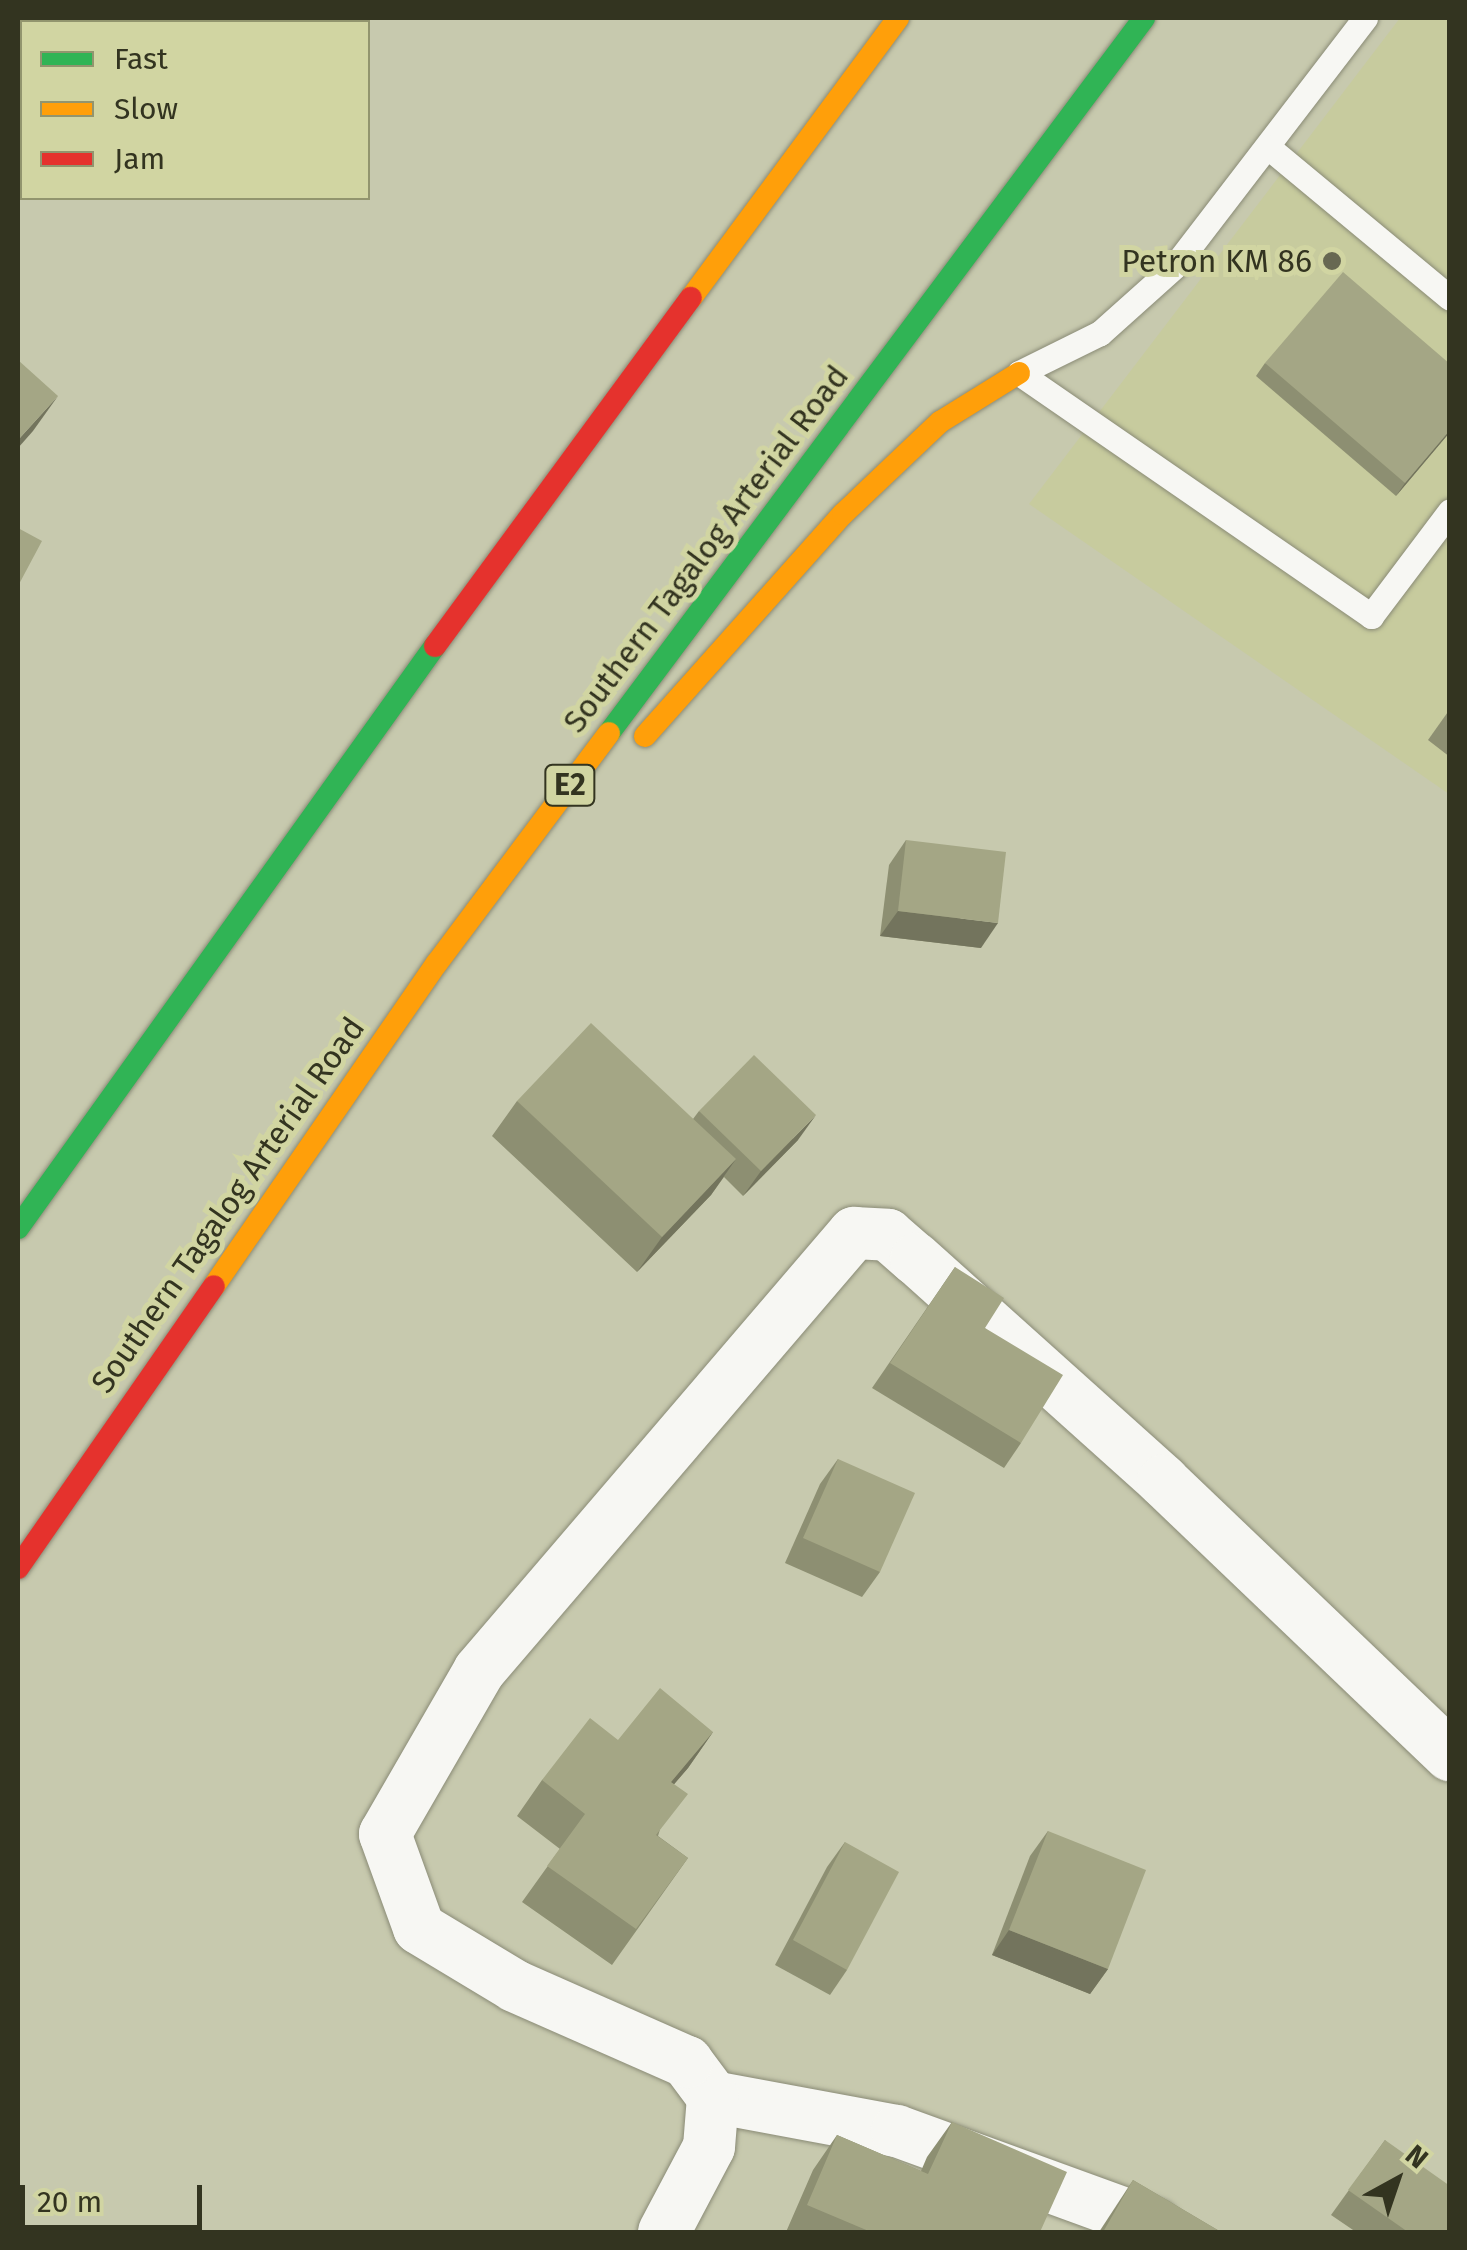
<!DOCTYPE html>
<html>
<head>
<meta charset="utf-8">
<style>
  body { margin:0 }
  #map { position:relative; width:1467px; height:2250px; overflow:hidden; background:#c7c9ae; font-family:"Fira Sans",sans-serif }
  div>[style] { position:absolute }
  .built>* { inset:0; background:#c7cb9e }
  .roads { filter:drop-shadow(0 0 2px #8a8b76) drop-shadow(0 0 2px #8a8b76) }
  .lane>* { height:25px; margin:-12.5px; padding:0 12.5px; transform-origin:12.5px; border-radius:12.5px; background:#f7f7f3 }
  .street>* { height:52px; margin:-26px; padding:0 26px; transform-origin:26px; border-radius:26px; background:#f7f7f3 }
  .fast>* { height:22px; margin:-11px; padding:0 11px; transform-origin:11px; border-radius:11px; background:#30b455 }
  .slow>* { height:22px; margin:-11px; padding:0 11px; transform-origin:11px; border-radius:11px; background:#ff9f0a }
  .jam>* { height:22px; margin:-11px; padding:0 11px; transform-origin:11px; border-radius:11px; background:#e5322d }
  .wall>* { inset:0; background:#8d8f72 }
  .shaded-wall>* { inset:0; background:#73745d }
  .building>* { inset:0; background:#a4a685 }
  .dots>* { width:28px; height:28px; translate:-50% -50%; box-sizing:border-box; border:5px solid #d1d5a2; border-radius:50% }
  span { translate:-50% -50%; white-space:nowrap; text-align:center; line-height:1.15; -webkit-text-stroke:10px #d1d5a2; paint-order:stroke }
  .shield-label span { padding:2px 8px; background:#d1d5a2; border:2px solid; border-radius:8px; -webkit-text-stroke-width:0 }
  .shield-label { font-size:30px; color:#333420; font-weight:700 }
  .poi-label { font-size:32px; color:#333420 }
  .right { translate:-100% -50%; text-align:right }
  .street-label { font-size:32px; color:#333420 }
  .frame { position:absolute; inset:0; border:20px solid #333420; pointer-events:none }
  .legend { position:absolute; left:20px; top:20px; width:350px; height:180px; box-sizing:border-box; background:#d1d5a2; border:2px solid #92956e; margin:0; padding:12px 18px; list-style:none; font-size:30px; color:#333420 }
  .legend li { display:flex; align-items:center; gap:20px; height:50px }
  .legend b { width:50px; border:2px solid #92956e }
  .north { position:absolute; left:1347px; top:2130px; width:100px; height:100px; -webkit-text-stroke:8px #d1d5a2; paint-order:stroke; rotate:40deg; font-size:28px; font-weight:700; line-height:40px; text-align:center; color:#333420 }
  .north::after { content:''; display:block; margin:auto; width:35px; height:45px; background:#333420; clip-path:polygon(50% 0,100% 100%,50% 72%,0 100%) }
  .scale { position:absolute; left:20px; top:2185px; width:182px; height:45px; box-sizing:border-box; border:5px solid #333420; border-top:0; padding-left:12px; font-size:30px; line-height:35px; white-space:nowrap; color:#333420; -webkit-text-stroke:8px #d1d5a2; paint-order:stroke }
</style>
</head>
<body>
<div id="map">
  <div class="built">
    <i style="clip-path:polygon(1400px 18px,1449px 18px,1449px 794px,1029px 504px)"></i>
  </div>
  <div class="roads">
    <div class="lane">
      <i style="left:1365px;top:18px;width:312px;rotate:127.5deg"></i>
      <i style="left:1175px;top:266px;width:101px;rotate:138.2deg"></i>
      <i style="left:1100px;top:333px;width:90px;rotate:153.7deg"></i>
      <i style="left:1019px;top:373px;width:428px;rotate:34.6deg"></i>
      <i style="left:1371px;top:616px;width:131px;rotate:-53deg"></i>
      <i style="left:1268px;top:147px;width:236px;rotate:39.7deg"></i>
    </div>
    <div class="street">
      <i style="left:713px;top:2097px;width:187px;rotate:10.5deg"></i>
      <i style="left:897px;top:2131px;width:275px;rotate:20deg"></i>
      <i style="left:664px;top:2232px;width:96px;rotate:-62.1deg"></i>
      <i style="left:709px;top:2147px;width:50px;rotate:-85.4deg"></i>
      <i style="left:713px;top:2097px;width:44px;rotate:-126.6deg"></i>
      <i style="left:687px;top:2062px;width:188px;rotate:-156.2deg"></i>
      <i style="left:515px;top:1986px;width:112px;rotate:-148.9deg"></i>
      <i style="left:419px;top:1928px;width:100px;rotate:-109.9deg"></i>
      <i style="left:385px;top:1834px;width:188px;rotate:-60deg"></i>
      <i style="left:479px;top:1671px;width:577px;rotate:-49.43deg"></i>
      <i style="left:854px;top:1233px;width:34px;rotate:3deg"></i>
      <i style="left:888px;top:1235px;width:37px;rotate:41deg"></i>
      <i style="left:916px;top:1259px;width:332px;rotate:41.9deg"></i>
      <i style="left:1163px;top:1481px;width:397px;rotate:43.7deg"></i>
    </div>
    <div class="fast">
      <i style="left:609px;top:733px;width:893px;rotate:-53.19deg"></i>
      <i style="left:18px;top:1228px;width:716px;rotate:-54.38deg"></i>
    </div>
    <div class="slow">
      <i style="left:691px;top:298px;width:348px;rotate:-53.5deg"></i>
      <i style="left:645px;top:736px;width:297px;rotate:-48.3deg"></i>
      <i style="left:843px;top:514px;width:134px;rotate:-43.5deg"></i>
      <i style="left:940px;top:422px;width:93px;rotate:-31.8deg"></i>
      <i style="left:214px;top:1286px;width:393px;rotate:-55.4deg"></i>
      <i style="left:437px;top:963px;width:287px;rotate:-53.2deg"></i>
    </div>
    <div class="jam">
      <i style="left:435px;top:646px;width:432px;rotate:-53.7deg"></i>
      <i style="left:18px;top:1568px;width:343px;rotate:-55.2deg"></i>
    </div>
  </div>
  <div class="wall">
    <i style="clip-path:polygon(1265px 363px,1450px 432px,1396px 496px,1256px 376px)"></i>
    <i style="clip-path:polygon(1450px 709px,1450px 757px,1428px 740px)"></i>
    <i style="clip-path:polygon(906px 840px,981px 948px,880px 936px,889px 865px)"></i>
    <i style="clip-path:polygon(517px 1101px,693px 1119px,699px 1111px,798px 1140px,743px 1196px,724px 1177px,711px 1195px,637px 1272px,492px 1136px)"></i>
    <i style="clip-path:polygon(955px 1267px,985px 1328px,1021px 1443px,1004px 1468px,872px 1388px)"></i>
    <i style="clip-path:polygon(838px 1459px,880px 1572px,862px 1597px,785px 1563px,820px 1484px)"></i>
    <i style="clip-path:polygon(713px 1732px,688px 1768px,674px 1784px,658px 1836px,688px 1858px,612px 1965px,522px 1902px,560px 1849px,517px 1816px,542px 1780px,618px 1740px)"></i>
    <i style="clip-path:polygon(1048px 1831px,1108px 1969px,1090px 1994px,992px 1955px,1030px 1856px)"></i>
    <i style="clip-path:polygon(845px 1842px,847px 1970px,830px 1995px,775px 1965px,827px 1867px)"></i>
    <i style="clip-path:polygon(952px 2122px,1040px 2232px,786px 2232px,813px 2170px,837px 2135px,921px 2171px,927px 2157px)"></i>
    <i style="clip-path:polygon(1385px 2140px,1450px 2232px,1356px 2232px,1331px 2215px)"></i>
    <i style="clip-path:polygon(1133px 2180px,1221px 2232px,1099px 2232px)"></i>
  </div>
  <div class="shaded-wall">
    <i style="clip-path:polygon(58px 396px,33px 431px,18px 448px,18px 440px)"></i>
    <i style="clip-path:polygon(1450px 430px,1450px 432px,1396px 496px,1405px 483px)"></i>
    <i style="clip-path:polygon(898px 911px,998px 923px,981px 948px,880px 936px)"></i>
    <i style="clip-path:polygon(816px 1115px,798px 1140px,743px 1196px,761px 1171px)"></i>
    <i style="clip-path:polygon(736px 1159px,711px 1195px,637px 1272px,662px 1237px)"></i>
    <i style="clip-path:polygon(713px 1732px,688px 1768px,646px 1817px,671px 1782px)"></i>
    <i style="clip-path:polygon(1009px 1930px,1108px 1969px,1090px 1994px,992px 1955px)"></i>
  </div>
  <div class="building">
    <i style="clip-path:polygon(1343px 272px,1450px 364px,1450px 430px,1405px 483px,1265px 363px)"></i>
    <i style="clip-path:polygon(18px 360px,58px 396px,18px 440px)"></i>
    <i style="clip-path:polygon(18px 528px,42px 541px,18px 586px)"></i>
    <i style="clip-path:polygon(906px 840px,1006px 852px,998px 923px,898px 911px)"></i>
    <i style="clip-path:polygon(591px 1023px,736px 1159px,662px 1237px,517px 1101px)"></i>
    <i style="clip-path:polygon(754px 1055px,816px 1115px,761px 1171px,699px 1111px)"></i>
    <i style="clip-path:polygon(955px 1267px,1004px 1298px,985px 1328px,1063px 1375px,1021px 1443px,890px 1363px)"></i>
    <i style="clip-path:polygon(838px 1459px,915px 1493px,880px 1572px,803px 1538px)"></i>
    <i style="clip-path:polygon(660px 1688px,713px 1732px,671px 1782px,688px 1794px,656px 1835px,688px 1858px,636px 1929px,547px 1866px,585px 1814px,542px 1780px,590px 1718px,618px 1740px)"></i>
    <i style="clip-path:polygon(1048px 1831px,1146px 1870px,1108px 1969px,1009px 1930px)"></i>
    <i style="clip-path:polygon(845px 1842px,899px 1872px,847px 1970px,793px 1940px)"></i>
    <i style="clip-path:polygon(952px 2122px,1067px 2172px,1040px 2232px,871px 2232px,807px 2205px,837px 2135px,928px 2174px)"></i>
    <i style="clip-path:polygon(1385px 2140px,1450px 2186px,1450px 2232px,1408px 2232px,1348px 2190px)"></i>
    <i style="clip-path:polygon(1133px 2180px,1221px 2232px,1103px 2232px)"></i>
  </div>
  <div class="dots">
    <i style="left:1332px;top:261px;background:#676852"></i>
  </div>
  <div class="shield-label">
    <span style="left:570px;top:785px">E2</span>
  </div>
  <div class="poi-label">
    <span class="right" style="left:1312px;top:261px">Petron KM 86</span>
  </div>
  <div class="street-label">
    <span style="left:706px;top:549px;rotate:-53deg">Southern Tagalog Arterial Road</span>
    <span style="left:228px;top:1205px;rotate:-55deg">Southern Tagalog Arterial Road</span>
  </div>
  <div class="frame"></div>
  <ul class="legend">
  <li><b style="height:12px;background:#30b455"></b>Fast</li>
  <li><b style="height:12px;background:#ff9f0a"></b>Slow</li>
  <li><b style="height:12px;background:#e5322d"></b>Jam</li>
  </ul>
  <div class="north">N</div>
  <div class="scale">20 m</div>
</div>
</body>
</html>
